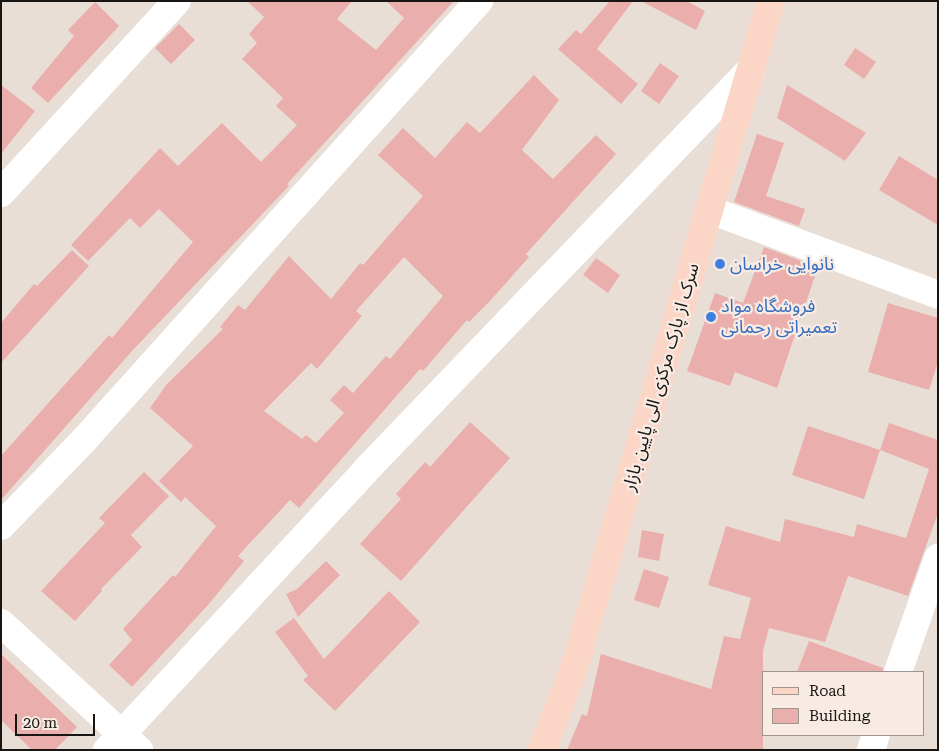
<!DOCTYPE html>
<html>
<head>
<meta charset="utf-8">
<style>
  body { margin:0 }
  #map { position:relative; width:939px; height:751px; overflow:hidden; background:#e9ded6; font-family:"Roboto Serif","Noto Sans Arabic",serif }
  div>[style] { position:absolute }
  .building>* { inset:0; background:#eaafac }
  .minor>* { height:28px; margin:-14px; padding:0 14px; transform-origin:14px; border-radius:14px; background:#fff }
  .major>* { height:28px; margin:-14px; padding:0 14px; transform-origin:14px; border-radius:14px; background:#fbd6c7 }
  .dots>* { width:14px; height:14px; translate:-50% -50%; box-sizing:border-box; border:2px solid #f7ebe3; border-radius:50% }
  span { translate:-50% -50%; white-space:nowrap; text-align:center; line-height:1.15; -webkit-text-stroke:4.5px #f7ebe3; paint-order:stroke }
  .shop-label { font-size:18px; color:#366cbe }
  .left { translate:0 -50%; text-align:left }
  .street-label { font-size:18px; color:#191513 }
  .frame { position:absolute; inset:0; border:2px solid #191513; pointer-events:none }
  .legend { position:absolute; left:762px; top:671px; width:162px; height:65px; box-sizing:border-box; background:#f7ebe3; border:1px solid #9e9590; margin:0; padding:6px 9px; list-style:none; font-size:15px; color:#191513 }
  .legend li { display:flex; align-items:center; gap:10px; height:25px }
  .legend b { width:25px; border:1px solid #9e9590 }
  .scale { position:absolute; left:15px; top:714px; width:80px; height:22px; box-sizing:border-box; border:2px solid #191513; border-top:0; padding-left:6px; font-size:15px; line-height:18px; white-space:nowrap; color:#191513; -webkit-text-stroke:4px #f7ebe3; paint-order:stroke }
</style>
</head>
<body>
<div id="map">
  <div class="building">
    <i style="clip-path:polygon(247px 1px,352px 1px,337px 19px,376px 50px,404px 18px,386px 1px,454px 1px,287px 184px,289px 186px,132px 351px,1px 500px,1px 456px,109px 335px,112px 338px,193px 242px,159px 209px,140px 228px,130px 218px,88px 261px,71px 245px,160px 148px,178px 166px,222px 123px,261px 162px,297px 125px,276px 106px,283px 98px,242px 59px,257px 43px,249px 34px,264px 17px)"></i>
    <i style="clip-path:polygon(610px 1px,633px 1px,597px 49px,638px 84px,621px 104px,558px 49px,576px 30px,581px 34px)"></i>
    <i style="clip-path:polygon(641px 1px,687px 1px,705px 11px,696px 30px)"></i>
    <i style="clip-path:polygon(95px 2px,119px 26px,48px 103px,31px 88px,74px 36px,68px 30px)"></i>
    <i style="clip-path:polygon(179px 24px,195px 40px,171px 64px,155px 48px)"></i>
    <i style="clip-path:polygon(855px 48px,876px 62px,864px 79px,844px 65px)"></i>
    <i style="clip-path:polygon(660px 63px,679px 76px,659px 104px,641px 91px)"></i>
    <i style="clip-path:polygon(evenodd,534px 75px,559px 100px,522px 150px,553px 179px,596px 135px,616px 154px,526px 254px,529px 257px,490px 301px,469px 322px,467px 320px,423px 371px,420px 369px,299px 508px,290px 500px,238px 556px,244px 561px,208px 605px,132px 687px,109px 665px,132px 640px,123px 629px,173px 575px,175px 577px,216px 526px,185px 497px,181px 502px,159px 481px,193px 446px,150px 408px,167px 384px,223px 329px,220px 327px,238px 305px,245px 310px,289px 256px,331px 299px,360px 263px,363px 265px,423px 196px,378px 155px,403px 128px,435px 158px,467px 122px,480px 133px,534px 75px,404px 257px,443px 296px,390px 359px,386px 356px,353px 393px,344px 385px,330px 400px,344px 413px,316px 443px,306px 435px,302px 439px,264px 411px,311px 363px,317px 369px,362px 316px,356px 311px,404px 257px)"></i>
    <i style="clip-path:polygon(1px 85px,35px 111px,1px 154px)"></i>
    <i style="clip-path:polygon(787px 85px,866px 133px,845px 161px,777px 118px)"></i>
    <i style="clip-path:polygon(757px 134px,784px 143px,766px 196px,805px 209px,799px 226px,734px 202px)"></i>
    <i style="clip-path:polygon(899px 156px,938px 180px,938px 225px,879px 190px)"></i>
    <i style="clip-path:polygon(764px 247px,818px 267px,777px 388px,735px 372px,730px 386px,687px 371px,715px 293px,743px 303px)"></i>
    <i style="clip-path:polygon(72px 250px,89px 266px,1px 363px,1px 323px,34px 284px,37px 286px)"></i>
    <i style="clip-path:polygon(596px 258px,620px 275px,608px 293px,583px 275px)"></i>
    <i style="clip-path:polygon(888px 303px,938px 318px,938px 362px,929px 390px,868px 372px)"></i>
    <i style="clip-path:polygon(470px 422px,510px 458px,401px 581px,360px 544px,401px 499px,396px 494px,425px 462px,430px 467px)"></i>
    <i style="clip-path:polygon(889px 423px,938px 440px,938px 513px,908px 596px,848px 576px,825px 642px,769px 628px,763px 651px,763px 750px,567px 750px,582px 714px,587px 716px,601px 654px,711px 689px,724px 636px,740px 639px,751px 598px,708px 585px,726px 526px,780px 542px,785px 519px,854px 537px,857px 524px,906px 538px,929px 469px,880px 450px)"></i>
    <i style="clip-path:polygon(808px 426px,880px 450px,864px 499px,792px 475px)"></i>
    <i style="clip-path:polygon(144px 472px,169px 496px,131px 535px,142px 547px,101px 589px,102px 591px,75px 621px,41px 591px,105px 523px,99px 518px)"></i>
    <i style="clip-path:polygon(642px 530px,664px 534px,659px 561px,638px 557px)"></i>
    <i style="clip-path:polygon(326px 561px,340px 575px,298px 617px,286px 594px,297px 589px)"></i>
    <i style="clip-path:polygon(644px 569px,669px 577px,659px 608px,634px 600px)"></i>
    <i style="clip-path:polygon(389px 591px,420px 622px,335px 711px,303px 680px,308px 676px,275px 632px,294px 618px,324px 659px)"></i>
    <i style="clip-path:polygon(809px 641px,883px 668px,883px 672px,797px 672px)"></i>
    <i style="clip-path:polygon(1px 654px,77px 727px,55px 750px,32px 750px,1px 720px)"></i>
  </div>
  <div class="minor">
    <i style="left:1px;top:193px;width:260px;rotate:-47.5deg"></i>
    <i style="left:710px;top:210px;width:243px;rotate:20.4deg"></i>
    <i style="left:1px;top:526px;width:120px;rotate:-46deg"></i>
    <i style="left:84px;top:440px;width:591px;rotate:-48.02deg"></i>
    <i style="left:1px;top:623px;width:188px;rotate:42.6deg"></i>
    <i style="left:898px;top:672px;width:121px;rotate:-70.7deg"></i>
    <i style="left:107px;top:750px;width:381px;rotate:-47.2deg"></i>
    <i style="left:366px;top:470px;width:556px;rotate:-46.17deg"></i>
    <i style="left:871px;top:750px;width:16px;rotate:-72deg"></i>
  </div>
  <div class="major">
    <i style="left:542px;top:750px;width:88px;rotate:-68.7deg"></i>
    <i style="left:574px;top:668px;width:695px;rotate:-73.55deg"></i>
  </div>
  <div class="dots">
    <i style="left:720px;top:264px;background:#3f7fe0"></i>
    <i style="left:711px;top:317px;background:#3f7fe0"></i>
  </div>
  <div class="shop-label">
    <span class="left" style="left:730px;top:264px">نانوایی خراسان</span>
    <span class="left" style="left:721px;top:317px">فروشگاه مواد<br>تعمیراتی رحمانی</span>
  </div>
  <div class="street-label">
    <span style="left:661px;top:377px;rotate:-74deg">سرک از پارک مرکزی الی پایین بازار</span>
  </div>
  <div class="frame"></div>
  <ul class="legend">
  <li><b style="height:6px;background:#fbd6c7"></b>Road</li>
  <li><b style="height:14px;background:#eaafac"></b>Building</li>
  </ul>
  <div class="scale">20 m</div>
</div>
</body>
</html>
